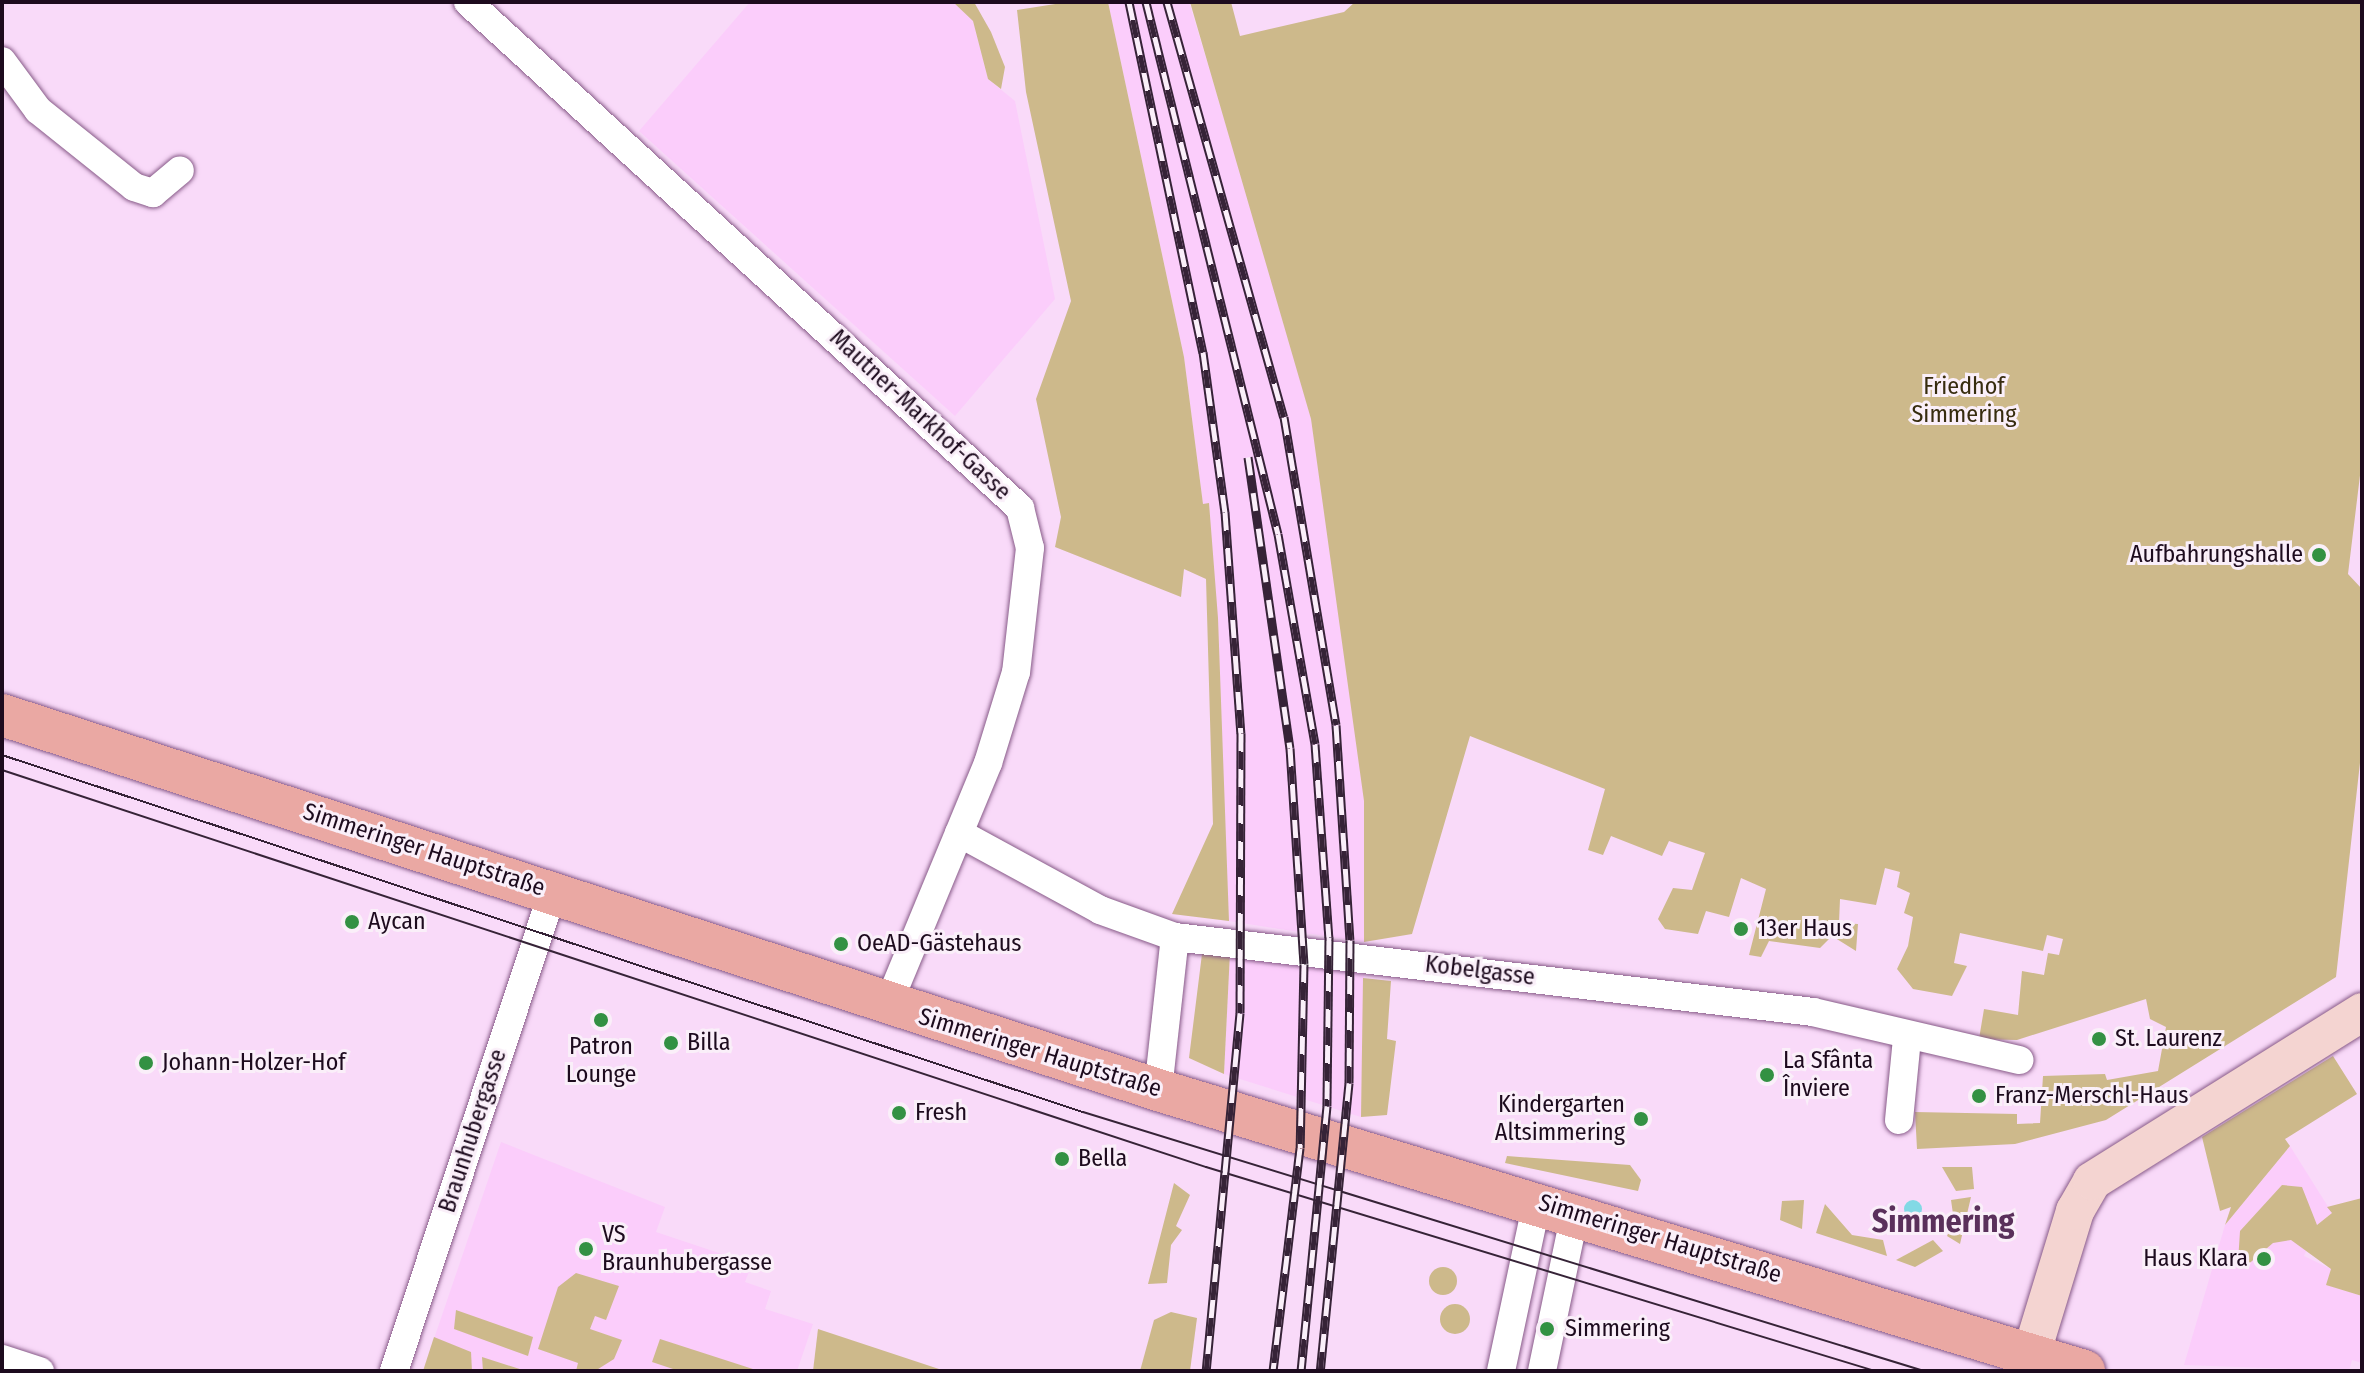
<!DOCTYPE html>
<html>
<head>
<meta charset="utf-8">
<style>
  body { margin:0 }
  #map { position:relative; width:2364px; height:1373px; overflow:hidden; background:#f9daf9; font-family:"Fira Sans Condensed",sans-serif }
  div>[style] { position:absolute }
  .built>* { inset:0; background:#fbcdfb }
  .green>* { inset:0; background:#cdb98b }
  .round { border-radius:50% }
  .water>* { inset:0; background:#82d9e5 }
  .roads { filter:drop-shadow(0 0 2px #875a88) drop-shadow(0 0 2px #875a88) }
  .street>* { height:28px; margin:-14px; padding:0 14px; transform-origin:14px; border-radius:14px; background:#fff }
  .secondary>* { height:38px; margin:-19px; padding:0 19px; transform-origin:19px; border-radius:19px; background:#f4d4d1 }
  .primary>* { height:42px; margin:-21px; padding:0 21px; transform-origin:21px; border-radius:21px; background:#eaa8a3 }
  .tram>* { height:2px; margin:-1px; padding:0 1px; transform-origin:1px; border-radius:1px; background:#362337 }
  .rail>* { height:9px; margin-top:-4.5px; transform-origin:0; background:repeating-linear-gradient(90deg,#faeff9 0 18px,#362337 0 36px); box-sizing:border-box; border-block:2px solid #362337 }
  .dots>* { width:22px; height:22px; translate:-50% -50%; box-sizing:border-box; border:4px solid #faeff9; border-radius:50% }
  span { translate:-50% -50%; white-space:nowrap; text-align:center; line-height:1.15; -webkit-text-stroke:6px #faeff9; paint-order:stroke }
  .park-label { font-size:24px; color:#372c0f }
  .street-label { font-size:24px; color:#1d0b1e }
  .poi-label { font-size:24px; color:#1d0b1e }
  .right { translate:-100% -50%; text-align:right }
  .left { translate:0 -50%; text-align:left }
  .district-label { font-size:32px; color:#5a305b; font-weight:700 }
  .frame { position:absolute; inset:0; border:4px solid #1d0b1e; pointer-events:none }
</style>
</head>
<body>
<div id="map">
  <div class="built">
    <i style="clip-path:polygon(750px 2px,953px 2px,973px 21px,988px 79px,1015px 101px,1055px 299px,955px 416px,639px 131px)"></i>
    <i style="clip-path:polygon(1108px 2px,1189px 2px,1282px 310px,1311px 419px,1345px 632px,1364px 801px,1364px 942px,1229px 921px,1209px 504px,1203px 504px,1184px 357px)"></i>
    <i style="clip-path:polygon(1230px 952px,1364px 974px,1361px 1117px,1224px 1074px)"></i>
    <i style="clip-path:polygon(501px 1142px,665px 1207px,656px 1232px,752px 1264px,745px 1282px,771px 1291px,765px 1309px,813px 1324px,797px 1371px,423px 1371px)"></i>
    <i style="clip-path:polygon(2290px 1146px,2332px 1213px,2316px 1226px,2304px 1256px,2331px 1269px,2327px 1285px,2362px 1296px,2362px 1363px,2352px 1360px,2349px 1371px,2184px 1365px,2225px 1225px)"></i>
  </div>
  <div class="green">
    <i style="clip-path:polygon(953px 2px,974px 2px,991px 32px,1005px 67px,1001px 89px,988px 79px,973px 21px)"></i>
    <i style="clip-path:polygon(1068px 2px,1108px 2px,1184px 357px,1203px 504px,1209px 503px,1218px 618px,1229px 921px,1172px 914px,1213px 824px,1206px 579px,1184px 569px,1181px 597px,1055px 547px,1061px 517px,1036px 399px,1071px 301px,1026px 92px,1017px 10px)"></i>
    <i style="clip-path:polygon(1190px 2px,1231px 2px,1240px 36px,1344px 12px,1355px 2px,2362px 2px,2362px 459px,2348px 574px,2362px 589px,2362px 745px,2336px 977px,2106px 1120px,2015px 1144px,1917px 1149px,1915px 1112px,2017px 1114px,2017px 1124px,2040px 1123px,2043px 1076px,2105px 1074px,2107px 1080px,2158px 1071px,2166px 1027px,2150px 1019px,2146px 999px,2017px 1040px,1979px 1039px,1984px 1009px,2018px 1015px,2022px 971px,2044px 975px,2048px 953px,2059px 955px,2063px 939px,2047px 935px,2043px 951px,1960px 933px,1954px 963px,1967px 966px,1952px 996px,1913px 989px,1897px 969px,1908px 946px,1913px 917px,1904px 913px,1910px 893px,1897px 887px,1900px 872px,1885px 868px,1876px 905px,1840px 899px,1839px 923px,1858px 924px,1856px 951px,1832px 936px,1820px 948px,1769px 941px,1761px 957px,1749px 955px,1766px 889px,1741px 878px,1729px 917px,1706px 911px,1698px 934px,1665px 929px,1658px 919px,1673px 888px,1692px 890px,1705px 853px,1669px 841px,1662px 856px,1611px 836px,1603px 855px,1588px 850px,1605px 789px,1470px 736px,1412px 934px,1364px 942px,1364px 801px,1311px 419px)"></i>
    <i style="clip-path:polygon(1230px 952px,1224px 1074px,1189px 1058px,1202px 954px)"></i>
    <i style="clip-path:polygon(1363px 978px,1391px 981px,1387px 1039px,1396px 1041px,1387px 1115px,1361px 1117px)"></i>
    <i style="clip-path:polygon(2333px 1056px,2357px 1094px,2285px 1139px,2290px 1146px,2225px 1225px,2231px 1207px,2220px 1211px,2202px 1137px)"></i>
    <i style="clip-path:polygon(1507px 1156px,1630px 1165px,1641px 1180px,1638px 1191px,1505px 1163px)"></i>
    <i style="clip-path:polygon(1942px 1167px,1972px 1167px,1974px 1189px,1956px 1191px)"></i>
    <i style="clip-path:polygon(1174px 1183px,1190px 1195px,1176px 1226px,1182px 1230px,1171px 1245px,1167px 1283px,1148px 1284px)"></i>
    <i style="clip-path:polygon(2282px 1185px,2302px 1187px,2317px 1225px,2332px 1213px,2327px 1207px,2362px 1198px,2362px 1296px,2326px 1285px,2331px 1269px,2291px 1240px,2273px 1243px,2245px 1267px,2238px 1262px,2240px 1231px)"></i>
    <i style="clip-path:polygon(1971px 1197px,1960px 1244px,1947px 1236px,1954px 1221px,1951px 1200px)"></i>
    <i style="clip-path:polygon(1804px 1200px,1802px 1229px,1780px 1220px,1782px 1201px)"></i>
    <i style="clip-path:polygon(1825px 1204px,1852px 1235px,1883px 1240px,1887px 1256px,1816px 1233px)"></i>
    <i style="clip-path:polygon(1933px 1240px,1943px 1251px,1915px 1267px,1896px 1260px)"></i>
    <i class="round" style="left:1429px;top:1267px;width:28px;height:28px"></i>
    <i style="clip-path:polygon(576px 1273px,619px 1286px,606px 1320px,595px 1316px,590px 1329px,622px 1340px,614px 1359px,595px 1371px,576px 1371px,578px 1363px,538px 1349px,558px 1287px)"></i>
    <i class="round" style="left:1440px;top:1304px;width:30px;height:30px"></i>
    <i style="clip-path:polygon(456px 1310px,533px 1337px,528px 1356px,454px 1329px)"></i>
    <i style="clip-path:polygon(1171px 1312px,1197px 1318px,1190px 1371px,1140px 1371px,1154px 1320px)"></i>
    <i style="clip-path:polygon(818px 1329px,939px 1369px,938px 1371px,813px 1371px)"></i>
    <i style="clip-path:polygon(434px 1337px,471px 1352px,472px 1371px,423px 1371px)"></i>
    <i style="clip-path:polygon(660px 1339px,756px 1370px,756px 1371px,679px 1371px,652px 1362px)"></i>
    <i style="clip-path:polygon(482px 1357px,526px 1371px,483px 1371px)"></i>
  </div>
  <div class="water">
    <i class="round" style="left:1904px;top:1200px;width:18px;height:18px"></i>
  </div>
  <div class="roads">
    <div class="street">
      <i style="left:468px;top:2px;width:749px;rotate:42.51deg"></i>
      <i style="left:1020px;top:508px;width:41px;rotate:76deg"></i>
      <i style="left:1030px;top:548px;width:125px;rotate:96.4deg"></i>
      <i style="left:1016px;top:672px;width:95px;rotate:107.1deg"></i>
      <i style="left:988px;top:763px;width:262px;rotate:112.5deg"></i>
      <i style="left:2px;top:61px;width:61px;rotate:53.7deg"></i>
      <i style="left:38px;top:110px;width:123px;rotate:38.7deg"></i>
      <i style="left:134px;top:187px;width:20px;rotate:18deg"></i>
      <i style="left:153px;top:193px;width:35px;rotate:-40deg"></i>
      <i style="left:959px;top:833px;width:161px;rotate:28.6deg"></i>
      <i style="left:1100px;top:910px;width:80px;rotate:19.8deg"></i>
      <i style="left:1175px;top:937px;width:642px;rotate:6.7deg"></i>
      <i style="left:1813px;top:1012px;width:212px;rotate:13.1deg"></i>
      <i style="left:1158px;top:1090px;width:154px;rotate:-83.7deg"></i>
      <i style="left:1899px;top:1120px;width:82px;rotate:-84.4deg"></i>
      <i style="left:2px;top:1359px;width:40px;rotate:18deg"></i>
      <i style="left:394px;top:1371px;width:506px;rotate:-71.67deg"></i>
      <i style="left:1501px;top:1371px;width:174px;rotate:-78deg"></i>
      <i style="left:1542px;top:1371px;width:161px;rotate:-78.2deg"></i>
    </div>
    <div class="secondary">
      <i style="left:2031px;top:1355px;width:151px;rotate:-73deg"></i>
      <i style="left:2075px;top:1211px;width:34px;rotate:-60deg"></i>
      <i style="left:2092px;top:1181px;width:319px;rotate:-32deg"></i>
    </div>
    <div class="primary">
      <i style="left:2px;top:715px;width:1215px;rotate:17.97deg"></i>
      <i style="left:1158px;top:1090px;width:968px;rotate:16.88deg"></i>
    </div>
  </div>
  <div class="tram">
    <i style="left:2px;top:755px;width:1138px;rotate:18.28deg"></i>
    <i style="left:1083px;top:1112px;width:880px;rotate:17.12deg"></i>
    <i style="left:2px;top:770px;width:1268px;rotate:18.25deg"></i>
    <i style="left:1206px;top:1167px;width:699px;rotate:16.96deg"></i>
  </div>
  <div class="rail">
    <i style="left:1129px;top:2px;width:358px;rotate:78.1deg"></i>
    <i style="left:1203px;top:352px;width:162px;rotate:82.2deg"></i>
    <i style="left:1225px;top:512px;width:222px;rotate:85.9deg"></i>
    <i style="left:1241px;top:733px;width:280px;rotate:90.2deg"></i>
    <i style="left:1240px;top:1013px;width:360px;rotate:95.4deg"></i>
    <i style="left:1146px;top:2px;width:548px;rotate:76.07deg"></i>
    <i style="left:1278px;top:534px;width:213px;rotate:80deg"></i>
    <i style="left:1315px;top:744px;width:194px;rotate:85.9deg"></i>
    <i style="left:1329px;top:937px;width:169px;rotate:90.7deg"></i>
    <i style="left:1327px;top:1106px;width:266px;rotate:95.6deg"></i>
    <i style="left:1167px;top:2px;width:431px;rotate:74.3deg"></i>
    <i style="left:1284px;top:417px;width:312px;rotate:80.4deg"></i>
    <i style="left:1336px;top:725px;width:215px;rotate:86.3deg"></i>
    <i style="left:1350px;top:940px;width:143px;rotate:90.4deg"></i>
    <i style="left:1349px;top:1083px;width:289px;rotate:95.7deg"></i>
    <i style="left:1248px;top:457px;width:294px;rotate:81.8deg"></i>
    <i style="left:1290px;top:748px;width:216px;rotate:86.3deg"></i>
    <i style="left:1304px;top:964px;width:184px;rotate:91.2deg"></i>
    <i style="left:1300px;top:1148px;width:225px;rotate:96.9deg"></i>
  </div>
  <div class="dots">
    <i style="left:2319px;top:555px;background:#339143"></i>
    <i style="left:352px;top:922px;background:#339143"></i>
    <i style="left:1741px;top:929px;background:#339143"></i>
    <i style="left:841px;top:944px;background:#339143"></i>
    <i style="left:601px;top:1020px;background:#339143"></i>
    <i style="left:2099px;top:1039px;background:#339143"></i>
    <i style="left:671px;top:1043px;background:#339143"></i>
    <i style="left:146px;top:1063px;background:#339143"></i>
    <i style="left:1767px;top:1075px;background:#339143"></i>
    <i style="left:1979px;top:1096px;background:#339143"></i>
    <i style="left:899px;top:1113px;background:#339143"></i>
    <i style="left:1641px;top:1119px;background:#339143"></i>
    <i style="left:1062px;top:1159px;background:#339143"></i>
    <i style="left:586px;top:1249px;background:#339143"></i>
    <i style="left:2264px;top:1259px;background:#339143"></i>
    <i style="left:1547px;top:1329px;background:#339143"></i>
  </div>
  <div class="park-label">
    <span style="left:1964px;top:401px">Friedhof<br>Simmering</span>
  </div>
  <div class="street-label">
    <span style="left:920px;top:415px;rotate:43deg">Mautner-Markhof-Gasse</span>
    <span style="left:424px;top:850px;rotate:18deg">Simmeringer Hauptstraße</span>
    <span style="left:1480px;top:971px;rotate:7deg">Kobelgasse</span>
    <span style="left:1040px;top:1053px;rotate:17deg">Simmeringer Hauptstraße</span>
    <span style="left:473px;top:1131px;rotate:-72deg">Braunhubergasse</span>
    <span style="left:1660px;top:1239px;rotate:17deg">Simmeringer Hauptstraße</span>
  </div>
  <div class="poi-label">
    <span class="right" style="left:2303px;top:555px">Aufbahrungshalle</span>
    <span class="left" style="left:368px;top:922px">Aycan</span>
    <span class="left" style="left:1757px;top:929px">13er Haus</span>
    <span class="left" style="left:857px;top:944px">OeAD-Gästehaus</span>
    <span class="left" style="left:2115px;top:1039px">St. Laurenz</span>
    <span class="left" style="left:687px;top:1043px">Billa</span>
    <span style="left:601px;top:1061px">Patron<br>Lounge</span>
    <span class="left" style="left:1783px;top:1075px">La Sfânta<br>Înviere</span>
    <span class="left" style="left:162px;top:1063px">Johann-Holzer-Hof</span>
    <span class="left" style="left:1995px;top:1096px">Franz-Merschl-Haus</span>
    <span class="right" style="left:1625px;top:1119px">Kindergarten<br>Altsimmering</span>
    <span class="left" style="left:915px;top:1113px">Fresh</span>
    <span class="left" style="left:1078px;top:1159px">Bella</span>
    <span class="left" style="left:602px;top:1249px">VS<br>Braunhubergasse</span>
    <span class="right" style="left:2248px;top:1259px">Haus Klara</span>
    <span class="left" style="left:1565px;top:1329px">Simmering</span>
  </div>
  <div class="district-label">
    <span style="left:1943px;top:1221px">Simmering</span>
  </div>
  <div class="frame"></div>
</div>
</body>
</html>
